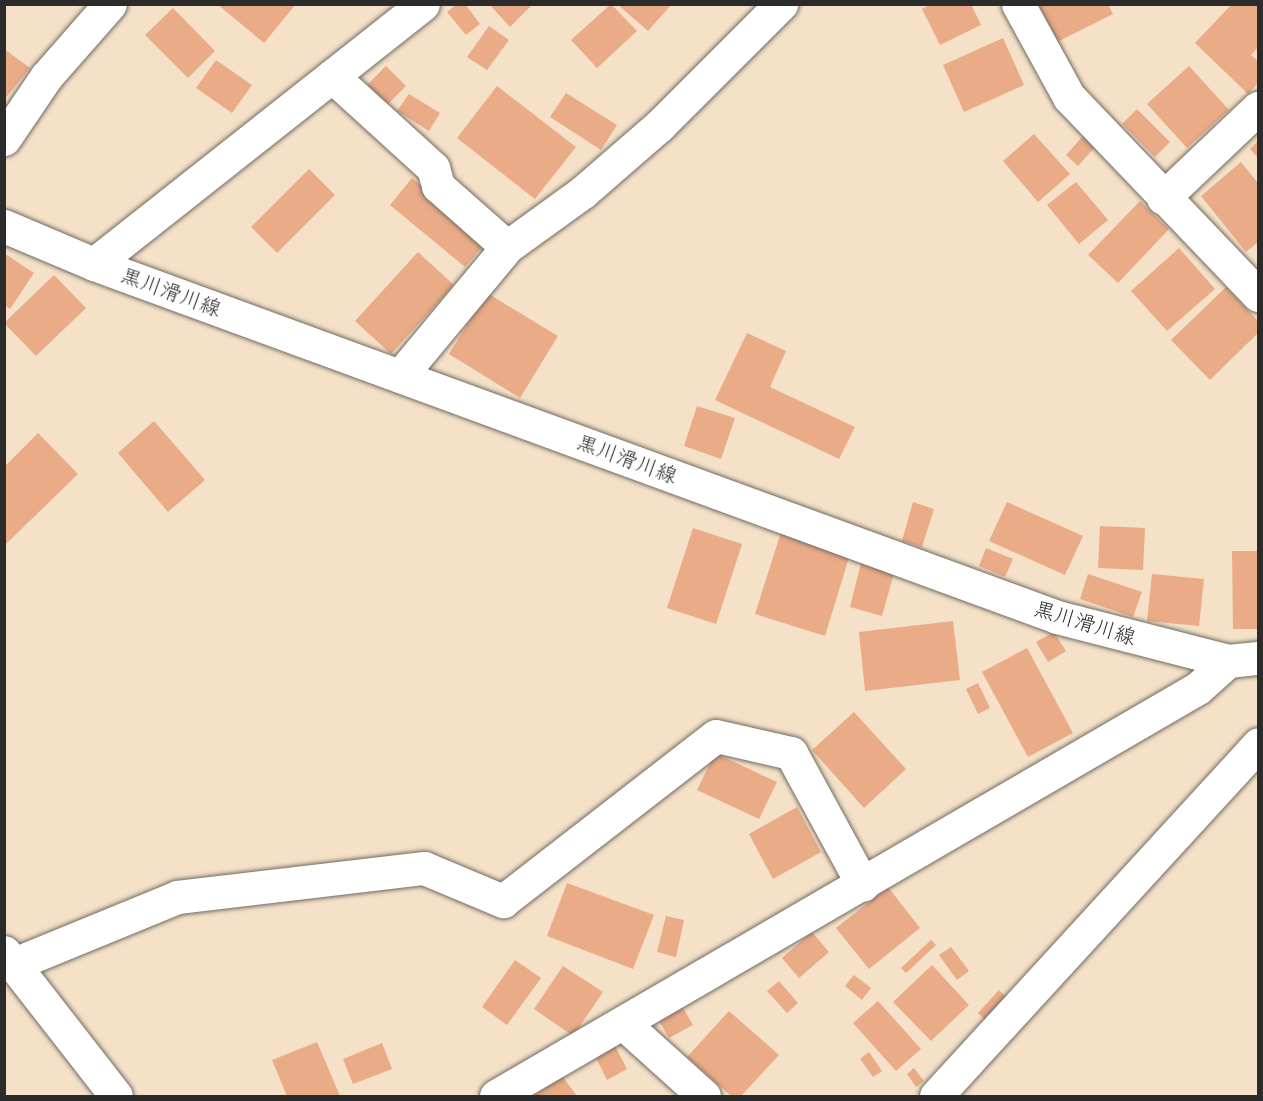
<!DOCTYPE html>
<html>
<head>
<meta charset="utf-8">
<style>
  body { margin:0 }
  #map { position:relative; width:1263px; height:1101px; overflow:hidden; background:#f4e1c7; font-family:Itim,"Klee One",sans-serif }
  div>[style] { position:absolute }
  .building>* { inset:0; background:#eaab87 }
  .roads { filter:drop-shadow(0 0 2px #716b62) drop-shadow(0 0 2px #716b62) }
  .minor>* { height:33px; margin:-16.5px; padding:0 16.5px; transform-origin:16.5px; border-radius:16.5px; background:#fff }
  .secondary>* { height:33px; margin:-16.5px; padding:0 16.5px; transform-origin:16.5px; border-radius:16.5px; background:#fff }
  span { translate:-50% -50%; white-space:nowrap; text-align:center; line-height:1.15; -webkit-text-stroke:6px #fff; paint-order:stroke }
  .street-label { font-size:21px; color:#2b2b2b }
  .frame { position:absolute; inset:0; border:6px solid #2b2b2b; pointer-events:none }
</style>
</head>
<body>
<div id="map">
  <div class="building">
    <i style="clip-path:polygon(217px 4px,296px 4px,264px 43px)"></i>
    <i style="clip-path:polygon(457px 4px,465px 4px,480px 24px,466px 35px,447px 12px)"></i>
    <i style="clip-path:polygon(489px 4px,533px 4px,510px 27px)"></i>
    <i style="clip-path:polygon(611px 4px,637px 31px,597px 68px,571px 40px)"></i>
    <i style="clip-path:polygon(617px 4px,672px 4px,648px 31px)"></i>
    <i style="clip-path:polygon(932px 4px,971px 4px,981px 25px,940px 45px,922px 9px)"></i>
    <i style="clip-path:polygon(1038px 4px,1108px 4px,1113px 14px,1057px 42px)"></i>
    <i style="clip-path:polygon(1232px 4px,1258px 4px,1258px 47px,1251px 55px,1258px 61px,1258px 83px,1248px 94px,1195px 43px)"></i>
    <i style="clip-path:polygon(173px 8px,215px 51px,188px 78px,145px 35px)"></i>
    <i style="clip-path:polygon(489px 26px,509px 40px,487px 70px,467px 57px)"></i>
    <i style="clip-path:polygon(1003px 38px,1024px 85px,964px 112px,943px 65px)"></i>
    <i style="clip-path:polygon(4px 49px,30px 68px,4px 100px)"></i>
    <i style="clip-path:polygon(216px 60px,252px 85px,232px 113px,196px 88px)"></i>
    <i style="clip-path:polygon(386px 66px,406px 86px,387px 105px,367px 85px)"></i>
    <i style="clip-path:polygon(1189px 66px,1229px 110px,1187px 148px,1147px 104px)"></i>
    <i style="clip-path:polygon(497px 86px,576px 147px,535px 199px,457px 138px)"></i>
    <i style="clip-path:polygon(566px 93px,617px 125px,601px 150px,550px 117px)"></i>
    <i style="clip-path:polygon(409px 94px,440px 113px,429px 131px,397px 111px)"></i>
    <i style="clip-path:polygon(1137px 109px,1170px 142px,1155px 157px,1122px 124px)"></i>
    <i style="clip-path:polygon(1034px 134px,1070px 174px,1038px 202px,1003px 161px)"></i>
    <i style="clip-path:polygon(1083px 136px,1095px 147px,1078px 166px,1066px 155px)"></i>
    <i style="clip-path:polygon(1258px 141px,1258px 158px,1250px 149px)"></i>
    <i style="clip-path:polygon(1241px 162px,1258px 183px,1258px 242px,1246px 252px,1201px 196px)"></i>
    <i style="clip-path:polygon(309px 169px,335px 195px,277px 253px,251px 227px)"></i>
    <i style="clip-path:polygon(412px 178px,488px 240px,465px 267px,390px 205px)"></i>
    <i style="clip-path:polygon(1076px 182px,1108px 220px,1079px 244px,1047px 205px)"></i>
    <i style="clip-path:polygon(1140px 201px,1169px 229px,1118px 283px,1088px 255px)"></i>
    <i style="clip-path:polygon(1179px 248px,1215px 289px,1167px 331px,1131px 291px)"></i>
    <i style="clip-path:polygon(418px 252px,454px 285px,391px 354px,355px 321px)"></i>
    <i style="clip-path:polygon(4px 253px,34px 273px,10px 309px,4px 305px)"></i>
    <i style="clip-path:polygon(54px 275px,86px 308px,36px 356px,4px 323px)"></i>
    <i style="clip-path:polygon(1226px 287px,1258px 321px,1258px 333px,1210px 380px,1171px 340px)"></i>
    <i style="clip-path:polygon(487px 293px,558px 336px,520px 398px,449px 354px)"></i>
    <i style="clip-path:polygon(747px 333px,786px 351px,770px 387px,855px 427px,839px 459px,715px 400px)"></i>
    <i style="clip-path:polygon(697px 406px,735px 418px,721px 459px,684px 446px)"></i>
    <i style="clip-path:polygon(154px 421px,205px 480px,168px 512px,118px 453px)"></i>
    <i style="clip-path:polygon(38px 433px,78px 474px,5px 545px,5px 466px)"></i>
    <i style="clip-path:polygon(913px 502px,934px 509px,922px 547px,902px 541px)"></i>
    <i style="clip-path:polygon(1007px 502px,1083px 536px,1065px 575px,989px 541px)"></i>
    <i style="clip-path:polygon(1100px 526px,1145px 528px,1143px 570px,1098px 568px)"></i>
    <i style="clip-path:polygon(693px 528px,742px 544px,716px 624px,667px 608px)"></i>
    <i style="clip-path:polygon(781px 532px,850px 554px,825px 636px,755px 614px)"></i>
    <i style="clip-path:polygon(986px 548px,1013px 559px,1005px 577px,979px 566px)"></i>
    <i style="clip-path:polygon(1232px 551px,1258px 551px,1258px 629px,1233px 629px)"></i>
    <i style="clip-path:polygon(861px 563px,894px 573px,882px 616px,850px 607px)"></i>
    <i style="clip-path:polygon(1088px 574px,1142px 592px,1133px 617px,1080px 599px)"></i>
    <i style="clip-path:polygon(1152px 574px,1204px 579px,1199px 626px,1147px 621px)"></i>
    <i style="clip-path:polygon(953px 621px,960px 680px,865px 691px,859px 632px)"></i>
    <i style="clip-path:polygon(1054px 632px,1066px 651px,1048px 662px,1036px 642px)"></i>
    <i style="clip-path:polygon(1027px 648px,1073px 733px,1028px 757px,982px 672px)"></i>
    <i style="clip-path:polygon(978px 683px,990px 708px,978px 714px,966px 689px)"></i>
    <i style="clip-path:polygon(854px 712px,906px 769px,864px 808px,812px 750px)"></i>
    <i style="clip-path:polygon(715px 753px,777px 782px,759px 819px,697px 790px)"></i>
    <i style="clip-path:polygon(797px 807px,821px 852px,773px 879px,749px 834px)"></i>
    <i style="clip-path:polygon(567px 883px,654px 915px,633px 969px,547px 936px)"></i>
    <i style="clip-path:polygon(888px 887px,920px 928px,869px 969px,836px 928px)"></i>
    <i style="clip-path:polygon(666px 916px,684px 920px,676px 957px,657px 952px)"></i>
    <i style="clip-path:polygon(812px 932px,829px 952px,799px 978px,782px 958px)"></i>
    <i style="clip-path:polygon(931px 940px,936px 945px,906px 973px,901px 968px)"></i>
    <i style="clip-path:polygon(951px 947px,969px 971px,957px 980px,939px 955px)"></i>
    <i style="clip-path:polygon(515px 960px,541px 978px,507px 1025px,482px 1007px)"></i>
    <i style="clip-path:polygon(932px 965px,969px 1005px,931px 1041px,893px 1002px)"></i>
    <i style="clip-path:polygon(563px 966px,603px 992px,573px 1036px,534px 1009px)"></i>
    <i style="clip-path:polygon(854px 975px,871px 988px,862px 1000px,845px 986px)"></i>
    <i style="clip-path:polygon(779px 981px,798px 1003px,787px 1013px,767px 991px)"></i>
    <i style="clip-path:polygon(999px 990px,1007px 998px,986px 1021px,978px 1013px)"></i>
    <i style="clip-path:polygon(878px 1001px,921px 1049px,896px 1071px,853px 1023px)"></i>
    <i style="clip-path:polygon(682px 1006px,693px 1025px,669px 1038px,658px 1019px)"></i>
    <i style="clip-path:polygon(729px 1011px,779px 1055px,741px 1096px,731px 1096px,687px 1057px)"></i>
    <i style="clip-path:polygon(317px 1042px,340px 1096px,287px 1096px,272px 1060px)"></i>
    <i style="clip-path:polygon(382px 1043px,392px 1069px,353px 1084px,343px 1059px)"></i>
    <i style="clip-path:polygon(615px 1046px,627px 1069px,607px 1080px,595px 1056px)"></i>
    <i style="clip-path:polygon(869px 1052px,882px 1071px,873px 1077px,860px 1059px)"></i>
    <i style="clip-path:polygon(914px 1068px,924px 1081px,916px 1087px,907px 1074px)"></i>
    <i style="clip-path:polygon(562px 1076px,577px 1096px,534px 1096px)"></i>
  </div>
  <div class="roads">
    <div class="minor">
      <i style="left:1018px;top:4px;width:106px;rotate:61.3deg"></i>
      <i style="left:1069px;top:97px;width:274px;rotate:46.3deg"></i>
      <i style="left:332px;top:76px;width:137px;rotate:42.3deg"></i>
      <i style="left:433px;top:168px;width:19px;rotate:74deg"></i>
      <i style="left:438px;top:186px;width:92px;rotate:41.5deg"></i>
      <i style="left:507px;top:247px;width:94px;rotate:-35.9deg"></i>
      <i style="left:583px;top:192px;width:101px;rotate:-41deg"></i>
      <i style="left:659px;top:126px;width:173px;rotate:-45deg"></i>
      <i style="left:4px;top:139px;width:75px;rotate:-55.9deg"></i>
      <i style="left:46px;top:77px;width:97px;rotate:-48.8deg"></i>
      <i style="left:1163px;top:198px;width:131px;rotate:-43.5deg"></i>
      <i style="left:94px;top:264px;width:419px;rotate:-38.3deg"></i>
      <i style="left:400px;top:376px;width:168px;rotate:-50.3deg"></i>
      <i style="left:4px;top:952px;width:182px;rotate:52.1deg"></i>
      <i style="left:14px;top:964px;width:176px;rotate:-22.3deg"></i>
      <i style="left:177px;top:897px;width:249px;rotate:-6.7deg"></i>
      <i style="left:424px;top:868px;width:86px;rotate:22.7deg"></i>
      <i style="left:503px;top:901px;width:269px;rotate:-37.8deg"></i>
      <i style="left:716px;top:736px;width:77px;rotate:12.8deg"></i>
      <i style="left:791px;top:753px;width:150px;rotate:61.4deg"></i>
      <i style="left:623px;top:1023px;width:109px;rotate:42deg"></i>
      <i style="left:496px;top:1096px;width:812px;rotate:-30.17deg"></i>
      <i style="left:1198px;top:688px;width:40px;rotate:-42deg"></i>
      <i style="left:936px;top:1096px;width:477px;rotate:-47.5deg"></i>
    </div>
    <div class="secondary">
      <i style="left:4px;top:226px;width:98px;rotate:22.9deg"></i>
      <i style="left:94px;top:264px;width:1026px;rotate:20.13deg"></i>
      <i style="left:1057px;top:617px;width:177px;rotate:14.4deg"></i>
      <i style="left:1228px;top:661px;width:30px;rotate:-6deg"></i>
    </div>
  </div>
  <div class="street-label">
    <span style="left:171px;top:292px;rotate:20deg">黒川滑川線</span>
    <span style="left:627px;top:459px;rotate:20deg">黒川滑川線</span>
    <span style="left:1085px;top:623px;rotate:17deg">黒川滑川線</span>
  </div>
  <div class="frame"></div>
</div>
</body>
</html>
